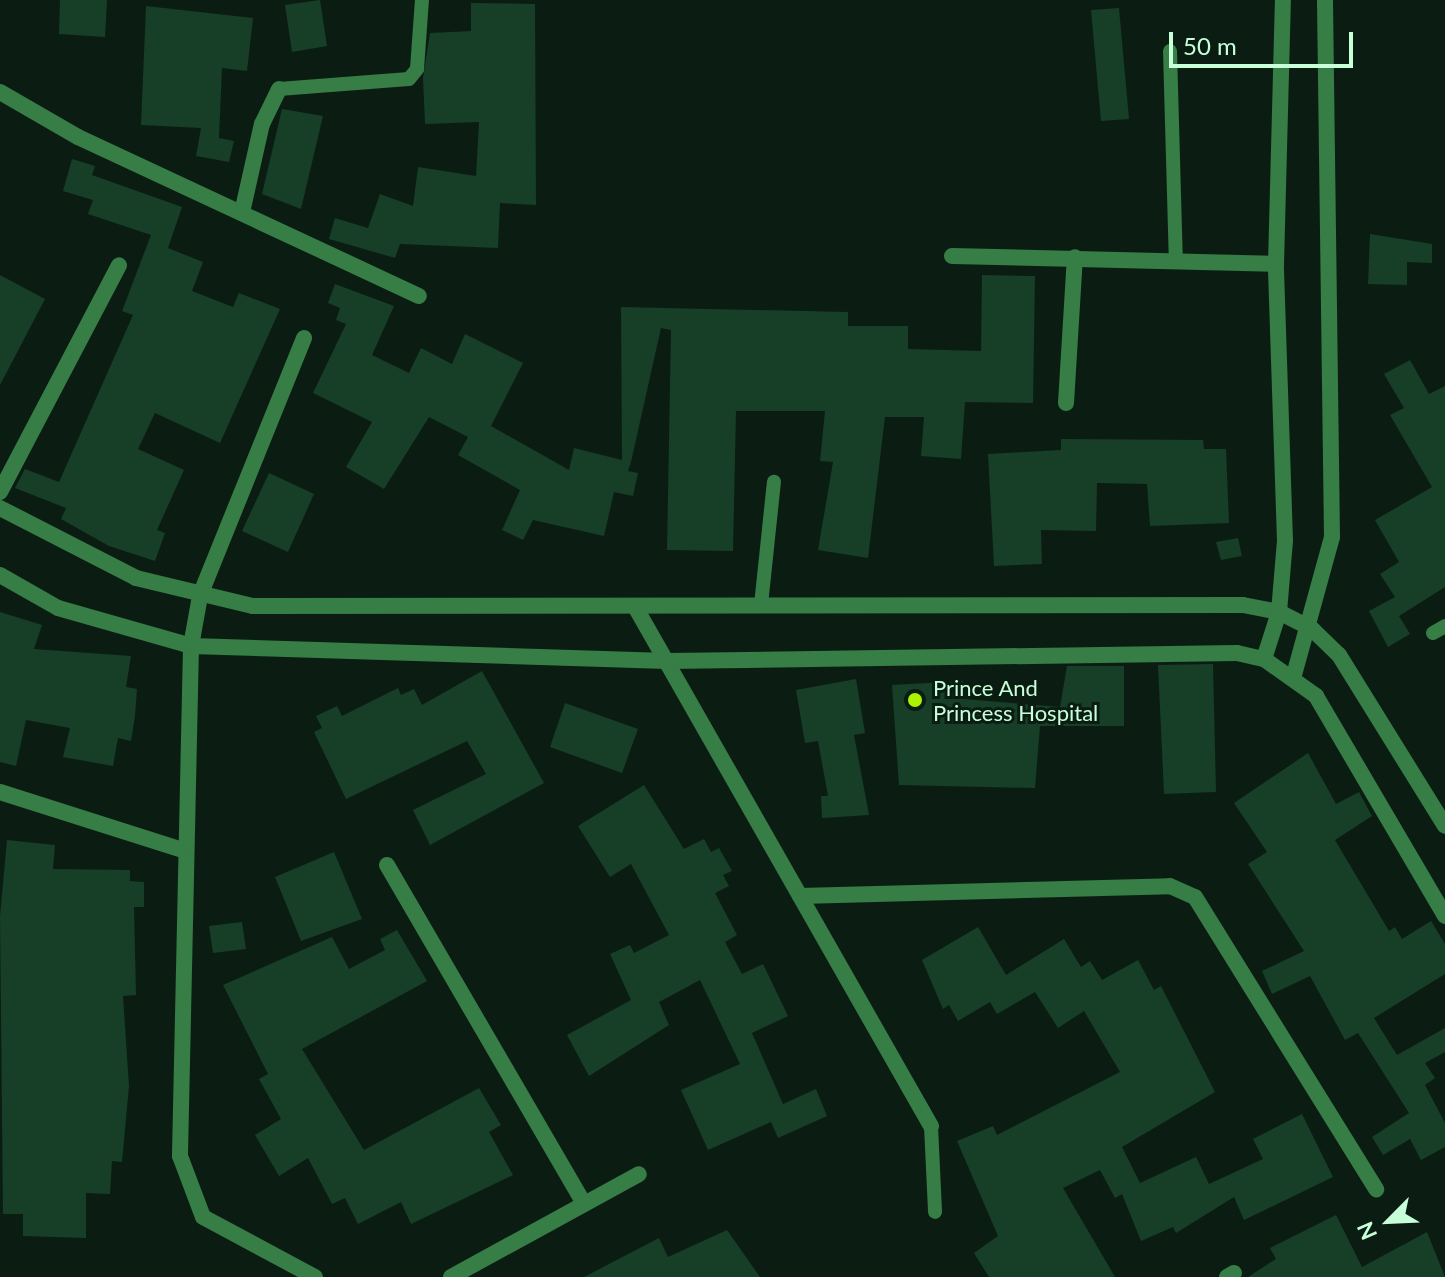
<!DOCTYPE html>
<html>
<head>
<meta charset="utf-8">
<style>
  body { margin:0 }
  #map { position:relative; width:1445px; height:1277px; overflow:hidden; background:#0b1d12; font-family:Lato,sans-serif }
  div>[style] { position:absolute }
  .building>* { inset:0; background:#173e27 }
  .service>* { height:14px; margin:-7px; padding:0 7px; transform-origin:7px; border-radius:7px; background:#367d46 }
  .minor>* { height:16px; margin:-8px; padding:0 8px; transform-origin:8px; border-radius:8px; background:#367d46 }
  .dots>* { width:22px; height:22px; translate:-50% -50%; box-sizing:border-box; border:4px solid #0b1d12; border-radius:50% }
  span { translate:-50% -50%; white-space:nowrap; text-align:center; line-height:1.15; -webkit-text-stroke:6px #0b1d12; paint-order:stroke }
  .poi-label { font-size:22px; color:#c7ffd9 }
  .left { translate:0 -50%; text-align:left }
  .north { position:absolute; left:1349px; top:1181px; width:80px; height:80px; -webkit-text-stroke:6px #0b1d12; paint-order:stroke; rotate:246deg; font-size:22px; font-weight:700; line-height:32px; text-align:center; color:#c7ffd9 }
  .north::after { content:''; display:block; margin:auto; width:28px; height:36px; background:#c7ffd9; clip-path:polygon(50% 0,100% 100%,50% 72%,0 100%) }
  .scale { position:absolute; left:1169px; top:32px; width:184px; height:36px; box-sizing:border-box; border:4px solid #c7ffd9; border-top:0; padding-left:10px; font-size:24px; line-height:28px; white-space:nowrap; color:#c7ffd9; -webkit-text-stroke:6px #0b1d12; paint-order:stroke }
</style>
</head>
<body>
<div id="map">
  <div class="building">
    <i style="clip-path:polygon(60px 0,107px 0,105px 37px,59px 34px)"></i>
    <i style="clip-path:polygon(320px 0,327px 46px,292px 52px,285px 5px)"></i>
    <i style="clip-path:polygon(471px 3px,535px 4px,536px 205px,500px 203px,498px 248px,400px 244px,395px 258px,329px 239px,335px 218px,368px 228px,380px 194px,413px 206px,418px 167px,476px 176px,479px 122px,425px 124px,423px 78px,430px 33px,471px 31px)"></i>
    <i style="clip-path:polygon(146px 6px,253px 18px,247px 71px,222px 68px,219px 138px,234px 141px,229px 162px,196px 156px,201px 128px,141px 125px)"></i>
    <i style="clip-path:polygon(1119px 8px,1129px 119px,1101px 121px,1091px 10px)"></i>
    <i style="clip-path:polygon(282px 109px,323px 116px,301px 209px,262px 194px)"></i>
    <i style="clip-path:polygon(72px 159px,95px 166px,92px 175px,182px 207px,168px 248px,203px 262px,192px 291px,233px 307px,239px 293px,280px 309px,220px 443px,155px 413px,138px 449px,184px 470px,157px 530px,165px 533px,155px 561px,109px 546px,61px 519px,66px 508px,15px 488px,25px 469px,59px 482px,133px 315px,122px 311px,151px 235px,88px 214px,93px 200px,63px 191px)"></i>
    <i style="clip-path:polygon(1370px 234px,1432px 244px,1432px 263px,1407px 262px,1407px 285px,1368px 284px)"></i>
    <i style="clip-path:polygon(0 275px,45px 299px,0 385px)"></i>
    <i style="clip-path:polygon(982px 275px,1035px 276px,1033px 403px,965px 402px,961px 459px,921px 456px,924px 417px,885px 417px,868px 558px,818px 550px,833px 462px,820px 461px,825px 411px,736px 411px,733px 551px,667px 550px,671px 330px,661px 328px,631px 462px,628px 471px,638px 473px,633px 496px,614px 492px,604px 536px,533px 520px,523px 540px,502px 530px,520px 490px,458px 455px,468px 437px,429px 417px,384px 489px,346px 467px,372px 422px,313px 393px,346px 324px,336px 320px,340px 308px,328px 303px,335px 284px,394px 306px,372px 355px,409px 373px,421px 348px,452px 364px,465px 334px,523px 363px,491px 426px,569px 470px,574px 448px,622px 460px,621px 307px,848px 312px,848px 326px,908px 326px,908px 349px,981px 351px)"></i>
    <i style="clip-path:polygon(1410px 360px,1429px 394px,1445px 386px,1445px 587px,1399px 616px,1410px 634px,1388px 647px,1369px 611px,1395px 597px,1380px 574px,1399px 562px,1375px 520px,1432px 487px,1390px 415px,1404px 408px,1384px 374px)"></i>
    <i style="clip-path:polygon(1061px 439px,1203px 440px,1204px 449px,1226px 449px,1229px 523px,1150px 526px,1147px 484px,1097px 483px,1096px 531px,1041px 530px,1042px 564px,994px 566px,988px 454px,1061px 450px)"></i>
    <i style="clip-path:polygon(269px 473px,314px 494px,288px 552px,242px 531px)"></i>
    <i style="clip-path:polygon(1238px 538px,1242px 556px,1221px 560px,1216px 542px)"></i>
    <i style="clip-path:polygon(0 612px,42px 625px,34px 649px,131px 656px,126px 687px,137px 689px,135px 716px,131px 741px,118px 738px,113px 766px,63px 757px,70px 728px,26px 720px,16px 766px,0 762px)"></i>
    <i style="clip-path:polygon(1213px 664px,1216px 792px,1164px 794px,1158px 665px)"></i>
    <i style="clip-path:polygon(1067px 666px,1124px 666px,1124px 726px,1040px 726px,1035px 788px,899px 785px,892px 685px,963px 681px,964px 699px,1060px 707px)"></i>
    <i style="clip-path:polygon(482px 671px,544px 783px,430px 845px,413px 810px,486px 774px,467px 741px,346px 799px,314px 732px,322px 728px,316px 716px,337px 706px,342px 716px,398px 688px,401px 695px,414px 689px,422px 705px)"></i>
    <i style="clip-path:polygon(856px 679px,865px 733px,854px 735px,869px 815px,822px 818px,821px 796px,828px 796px,818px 741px,805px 743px,796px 690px)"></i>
    <i style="clip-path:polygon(565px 703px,638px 729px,622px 773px,550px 747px)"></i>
    <i style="clip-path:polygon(1308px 753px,1336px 804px,1359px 792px,1372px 816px,1335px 840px,1389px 931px,1395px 927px,1402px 939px,1431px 921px,1445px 944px,1445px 974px,1374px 1018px,1397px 1055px,1445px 1028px,1445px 1052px,1425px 1063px,1435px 1078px,1425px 1085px,1445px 1123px,1445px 1147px,1421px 1160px,1410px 1139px,1383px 1155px,1372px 1137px,1409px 1113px,1358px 1033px,1345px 1040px,1310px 976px,1272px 994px,1262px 971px,1304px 951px,1248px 864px,1267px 852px,1234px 803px)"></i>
    <i style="clip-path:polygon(644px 785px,684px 849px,704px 839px,711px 852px,719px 848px,732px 871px,723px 875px,729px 886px,715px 893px,737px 935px,725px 942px,742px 974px,763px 964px,788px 1016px,752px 1033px,783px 1104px,816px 1089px,827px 1116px,778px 1138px,771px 1122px,708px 1150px,681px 1090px,740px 1064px,700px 980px,659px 1002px,669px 1025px,589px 1076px,567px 1035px,631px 1000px,610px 954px,630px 945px,634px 953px,669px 935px,631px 864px,610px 877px,578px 826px)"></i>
    <i style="clip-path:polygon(7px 840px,55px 845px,53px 869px,130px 870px,130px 881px,144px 882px,144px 907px,134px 907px,136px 995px,123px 996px,129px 1086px,122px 1162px,112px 1161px,110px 1194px,86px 1193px,86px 1238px,23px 1236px,23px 1214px,3px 1214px,0 916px)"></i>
    <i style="clip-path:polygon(334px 852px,362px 919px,301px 941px,275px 877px)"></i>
    <i style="clip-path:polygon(242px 922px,246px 949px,213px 953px,209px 926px)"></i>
    <i style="clip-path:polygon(978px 927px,1006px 975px,1064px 939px,1081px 967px,1090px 961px,1102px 980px,1138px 960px,1154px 990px,1161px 986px,1215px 1092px,1122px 1147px,1140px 1183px,1196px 1157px,1209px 1184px,1263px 1159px,1253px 1139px,1302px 1114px,1333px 1177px,1244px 1220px,1234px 1197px,1176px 1233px,1173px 1227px,1141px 1241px,1122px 1194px,1115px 1198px,1100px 1170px,1063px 1188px,1115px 1277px,989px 1277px,974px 1253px,998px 1236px,957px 1141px,993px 1126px,997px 1135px,1120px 1072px,1084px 1011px,1058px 1028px,1035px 992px,997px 1014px,990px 1002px,958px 1021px,949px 1005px,943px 1009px,922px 960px)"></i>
    <i style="clip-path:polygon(397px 930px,427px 981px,302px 1049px,364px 1150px,479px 1088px,501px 1125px,489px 1132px,513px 1175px,411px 1224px,401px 1202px,358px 1224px,345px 1198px,332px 1204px,308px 1158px,279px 1176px,255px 1135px,281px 1119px,259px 1079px,268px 1074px,223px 985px,332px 937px,349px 969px,385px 950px,380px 939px)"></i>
    <i style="clip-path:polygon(1336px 1215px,1362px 1267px,1427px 1232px,1445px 1277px,1248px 1277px,1276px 1259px,1270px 1248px)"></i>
    <i style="clip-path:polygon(727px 1230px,760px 1277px,584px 1277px,659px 1238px,668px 1257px)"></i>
  </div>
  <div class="service">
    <i style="left:1170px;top:51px;width:209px;rotate:88.4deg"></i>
    <i style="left:279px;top:89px;width:130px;rotate:-4.4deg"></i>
    <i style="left:409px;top:79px;width:13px;rotate:-51deg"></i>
    <i style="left:417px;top:69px;width:69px;rotate:-85.9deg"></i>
    <i style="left:761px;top:605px;width:124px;rotate:-84deg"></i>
    <i style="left:1433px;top:633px;width:14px;rotate:-30deg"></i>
    <i style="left:931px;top:1126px;width:86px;rotate:87.3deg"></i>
  </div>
  <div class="minor">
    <i style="left:0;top:92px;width:90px;rotate:30deg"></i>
    <i style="left:78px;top:137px;width:376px;rotate:25deg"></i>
    <i style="left:243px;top:208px;width:86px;rotate:-77.3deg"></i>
    <i style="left:262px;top:124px;width:39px;rotate:-64deg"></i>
    <i style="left:952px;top:256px;width:324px;rotate:1.4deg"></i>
    <i style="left:304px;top:338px;width:278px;rotate:112deg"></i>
    <i style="left:200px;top:596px;width:51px;rotate:100.2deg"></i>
    <i style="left:191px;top:646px;width:510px;rotate:91.24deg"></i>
    <i style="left:180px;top:1156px;width:65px;rotate:69.3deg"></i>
    <i style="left:203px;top:1217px;width:127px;rotate:28.2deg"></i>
    <i style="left:1066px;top:403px;width:146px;rotate:-86.5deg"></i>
    <i style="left:0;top:492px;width:256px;rotate:-62.3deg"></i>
    <i style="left:0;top:508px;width:153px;rotate:27.2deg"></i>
    <i style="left:136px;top:578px;width:120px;rotate:13.5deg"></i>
    <i style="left:253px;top:606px;width:990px;rotate:-0.06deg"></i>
    <i style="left:1243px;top:605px;width:37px;rotate:11deg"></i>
    <i style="left:1279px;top:612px;width:37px;rotate:27deg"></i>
    <i style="left:1312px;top:629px;width:37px;rotate:44deg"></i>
    <i style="left:1339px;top:655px;width:201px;rotate:58.2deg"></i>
    <i style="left:0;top:575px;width:67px;rotate:29.6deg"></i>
    <i style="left:58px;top:608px;width:138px;rotate:15.9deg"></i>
    <i style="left:191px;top:646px;width:476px;rotate:1.8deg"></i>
    <i style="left:667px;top:661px;width:570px;rotate:-0.8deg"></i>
    <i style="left:1237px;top:653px;width:28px;rotate:13deg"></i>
    <i style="left:1264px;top:659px;width:64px;rotate:35.4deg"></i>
    <i style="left:1316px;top:696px;width:255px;rotate:59.6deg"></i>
    <i style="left:637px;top:610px;width:594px;rotate:60.33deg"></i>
    <i style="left:1264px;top:659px;width:49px;rotate:-72.3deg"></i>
    <i style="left:1279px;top:612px;width:71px;rotate:-85.2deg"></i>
    <i style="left:1285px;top:541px;width:277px;rotate:-91.9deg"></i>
    <i style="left:1276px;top:264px;width:264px;rotate:-88.5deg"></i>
    <i style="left:1294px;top:675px;width:143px;rotate:-74.6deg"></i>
    <i style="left:1332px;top:537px;width:537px;rotate:-90.75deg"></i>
    <i style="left:0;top:792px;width:192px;rotate:17.6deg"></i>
    <i style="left:387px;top:865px;width:391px;rotate:59.8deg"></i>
    <i style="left:800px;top:896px;width:370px;rotate:-1.5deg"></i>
    <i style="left:1170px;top:886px;width:27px;rotate:24deg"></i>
    <i style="left:1195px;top:897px;width:344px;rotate:58.2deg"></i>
    <i style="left:451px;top:1277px;width:214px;rotate:-28.7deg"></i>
    <i style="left:1227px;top:1277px;width:8px;rotate:-30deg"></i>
  </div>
  <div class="dots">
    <i style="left:915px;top:700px;background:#abf200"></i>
  </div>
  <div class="poi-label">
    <span class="left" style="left:933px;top:700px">Prince And<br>Princess Hospital</span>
  </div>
  <div class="north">N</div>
  <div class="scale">50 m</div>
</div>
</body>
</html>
